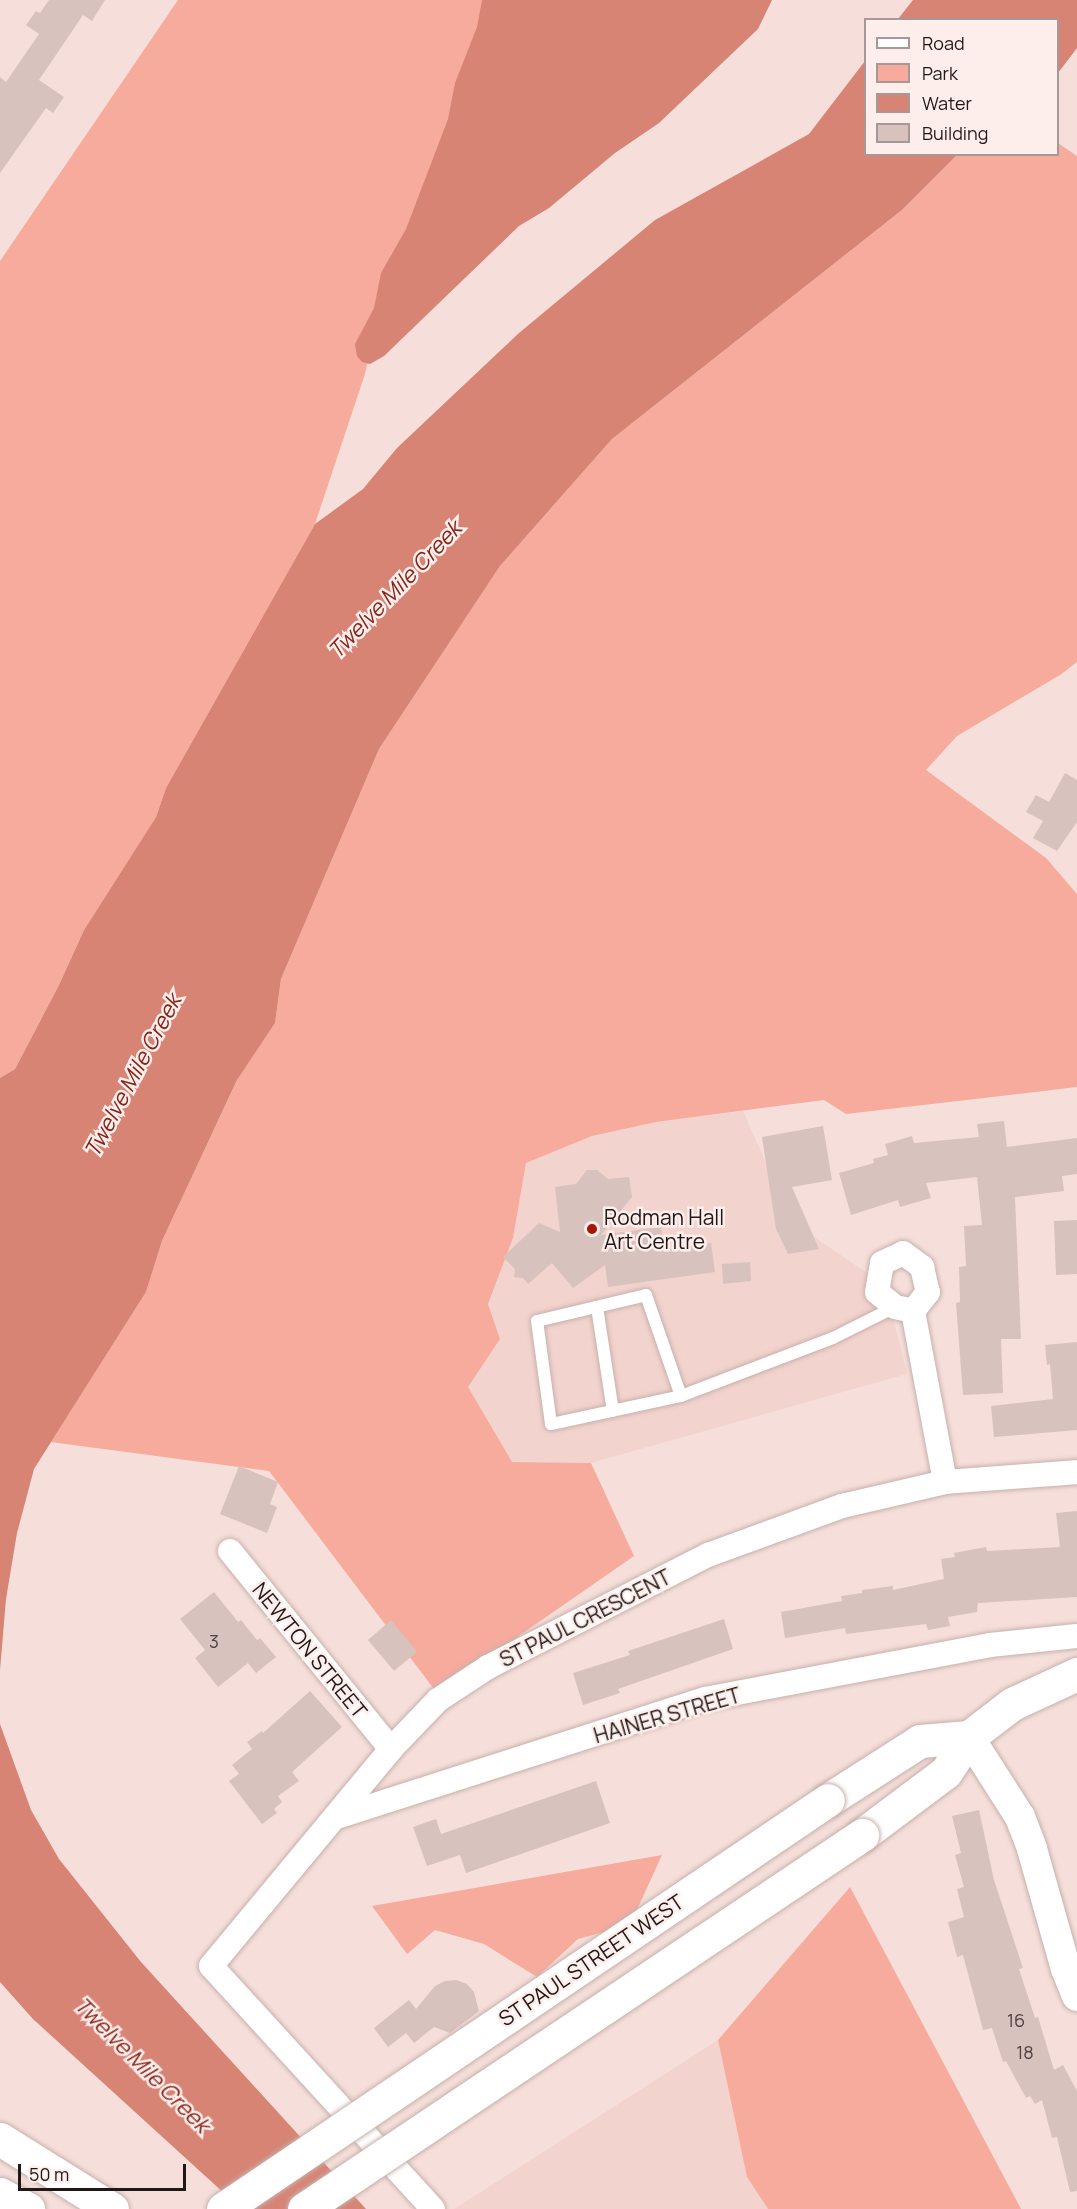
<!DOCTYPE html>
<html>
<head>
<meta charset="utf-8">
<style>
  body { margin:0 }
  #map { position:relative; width:1077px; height:2209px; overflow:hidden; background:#f6dfda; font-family:Manrope,sans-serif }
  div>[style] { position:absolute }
  .built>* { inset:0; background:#f3d3cd }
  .green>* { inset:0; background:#f7ab9d }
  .water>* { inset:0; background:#d78475 }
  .building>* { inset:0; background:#d8c2bd }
  .roads { filter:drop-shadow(0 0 2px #c7b0ac) drop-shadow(0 0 2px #c7b0ac) }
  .service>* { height:12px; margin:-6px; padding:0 6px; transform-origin:6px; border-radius:6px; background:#fff }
  .minor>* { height:24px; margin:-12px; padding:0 12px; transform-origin:12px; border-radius:12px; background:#fff }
  .tertiary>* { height:30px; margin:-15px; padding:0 15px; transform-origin:15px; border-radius:15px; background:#fff }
  .secondary>* { height:33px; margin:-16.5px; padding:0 16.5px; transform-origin:16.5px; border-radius:16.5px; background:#fff }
  .motorway>* { height:33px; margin:-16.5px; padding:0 16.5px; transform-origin:16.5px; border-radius:16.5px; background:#fff }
  .bridges { filter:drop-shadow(0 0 2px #c7b0ac) drop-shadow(0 0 2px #c7b0ac) }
  .secondary-bridge>* { height:33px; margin:-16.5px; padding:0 16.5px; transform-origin:16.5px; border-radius:16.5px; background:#fff }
  .dots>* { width:16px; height:16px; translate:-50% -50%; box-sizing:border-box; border:3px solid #fdeeec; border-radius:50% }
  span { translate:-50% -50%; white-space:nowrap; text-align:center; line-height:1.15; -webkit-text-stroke:5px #fdeeec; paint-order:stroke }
  .number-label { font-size:18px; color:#4e4240 }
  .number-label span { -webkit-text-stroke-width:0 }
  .poi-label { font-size:21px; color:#201816 }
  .left { translate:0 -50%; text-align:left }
  .street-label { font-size:21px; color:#201816 }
  .water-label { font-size:22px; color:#852317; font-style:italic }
  .legend { position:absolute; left:864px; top:18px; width:195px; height:138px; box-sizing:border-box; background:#fdeeec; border:2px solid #a59896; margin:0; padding:8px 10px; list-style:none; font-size:18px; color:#201816 }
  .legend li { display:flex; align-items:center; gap:12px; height:30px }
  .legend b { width:30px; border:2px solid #a59896 }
  .scale { position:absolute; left:18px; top:2164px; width:168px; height:27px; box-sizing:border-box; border:3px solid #201816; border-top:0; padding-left:8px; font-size:18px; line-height:21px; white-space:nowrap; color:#201816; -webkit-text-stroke:4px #fdeeec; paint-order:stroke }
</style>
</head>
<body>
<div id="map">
  <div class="built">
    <i style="clip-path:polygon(743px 1111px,792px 1222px,885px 1285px,907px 1374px,591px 1463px,512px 1462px,467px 1387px,500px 1339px,488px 1304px,513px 1238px,526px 1163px,592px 1136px,656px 1122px)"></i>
    <i style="clip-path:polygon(718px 2040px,747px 2177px,768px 2209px,454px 2209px)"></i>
  </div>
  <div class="green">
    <i style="clip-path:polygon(178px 0,505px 0,393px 264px,364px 377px,315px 524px,166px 788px,156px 817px,84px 930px,59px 985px,15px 1069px,0 1078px,0 261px)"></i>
    <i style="clip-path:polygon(1058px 143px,1077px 156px,1077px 662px,1060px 675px,957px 736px,926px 770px,1046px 858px,1077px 894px,1077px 1087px,846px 1114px,824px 1100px,656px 1122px,592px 1136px,526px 1163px,513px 1238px,488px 1304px,500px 1339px,468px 1387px,512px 1462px,591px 1463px,634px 1556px,437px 1693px,269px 1471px,51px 1442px,146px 1292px,162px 1241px,238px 1078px,275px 1023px,281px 979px,379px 749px,500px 566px,612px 439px,902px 210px,957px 155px,1058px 154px)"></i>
    <i style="clip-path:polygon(662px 1855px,630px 1925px,578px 1939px,537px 1977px,484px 1944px,435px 1930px,407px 1954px,372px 1906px)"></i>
    <i style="clip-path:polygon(850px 1887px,1021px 2209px,768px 2209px,747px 2177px,718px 2040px)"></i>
  </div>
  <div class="water">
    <i style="clip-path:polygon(482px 0,772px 0,758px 29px,659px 123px,615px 153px,549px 208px,519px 226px,384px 356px,370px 364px,362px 362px,357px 356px,355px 344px,374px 308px,381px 273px,406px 229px,448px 119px,455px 83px,477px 27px)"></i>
    <i style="clip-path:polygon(913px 0,1077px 0,1077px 48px,1058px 73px,1058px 20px,898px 19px)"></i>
    <i style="clip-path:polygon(865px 61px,866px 154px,957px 155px,902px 210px,612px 439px,500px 566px,379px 749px,281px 979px,275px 1023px,237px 1080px,162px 1241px,146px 1292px,34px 1469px,17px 1533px,6px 1599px,0 1670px,0 1078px,15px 1069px,59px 985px,84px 930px,156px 817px,166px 788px,315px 524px,363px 489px,397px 448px,519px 333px,655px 220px,809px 134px)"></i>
    <i style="clip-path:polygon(0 1724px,31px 1810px,59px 1859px,141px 1962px,366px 2209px,237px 2209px,225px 2194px,33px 2019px,0 1982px)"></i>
  </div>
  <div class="building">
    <i style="clip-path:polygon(49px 0,105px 0,92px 21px,83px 15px,39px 80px,64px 97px,53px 113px,46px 108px,0 173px,0 77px,6px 82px,39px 34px,26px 25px,36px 11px,40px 13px)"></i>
    <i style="clip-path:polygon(1065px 773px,1077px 780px,1077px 822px,1057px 851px,1033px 838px,1043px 821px,1026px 812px,1036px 795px,1049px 802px)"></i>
    <i style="clip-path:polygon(1004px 1121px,1007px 1147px,1077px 1138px,1077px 1174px,1062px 1176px,1064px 1191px,1015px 1197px,1021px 1339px,1001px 1339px,1003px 1393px,963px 1395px,956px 1303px,960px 1302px,959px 1267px,966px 1266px,964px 1226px,982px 1225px,977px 1177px,926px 1183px,931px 1198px,900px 1207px,898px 1200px,851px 1215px,839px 1173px,874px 1163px,873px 1159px,888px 1155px,885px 1144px,912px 1136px,914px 1143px,979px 1137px,977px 1124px)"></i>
    <i style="clip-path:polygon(823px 1126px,832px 1180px,792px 1187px,819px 1249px,788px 1254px,776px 1229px,762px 1137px)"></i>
    <i style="clip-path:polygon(587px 1170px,597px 1170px,608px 1179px,629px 1177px,632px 1197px,601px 1235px,661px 1227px,664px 1250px,711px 1243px,715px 1272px,608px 1287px,605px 1265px,573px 1288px,552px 1263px,528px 1284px,523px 1278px,514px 1277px,515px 1269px,503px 1257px,539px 1223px,560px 1232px,555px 1187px,576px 1184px)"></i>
    <i style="clip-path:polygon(1077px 1220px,1077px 1274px,1056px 1275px,1054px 1221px)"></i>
    <i style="clip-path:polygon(750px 1262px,751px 1281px,723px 1284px,722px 1264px)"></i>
    <i style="clip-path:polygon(1077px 1342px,1077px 1430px,994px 1437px,991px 1406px,1053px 1399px,1050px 1364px,1047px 1365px,1045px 1345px)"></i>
    <i style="clip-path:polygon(239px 1466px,278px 1482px,270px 1504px,277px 1507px,267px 1533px,220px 1514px)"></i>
    <i style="clip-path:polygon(1077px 1511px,1077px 1597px,978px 1603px,977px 1612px,948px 1617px,950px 1626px,928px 1630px,926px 1624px,846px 1634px,845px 1628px,785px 1638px,781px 1612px,842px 1601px,841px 1596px,862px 1593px,862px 1590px,893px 1586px,893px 1590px,944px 1579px,941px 1559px,955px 1557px,954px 1553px,986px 1547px,987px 1551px,1060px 1547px,1056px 1513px)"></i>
    <i style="clip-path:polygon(214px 1592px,238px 1622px,241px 1620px,257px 1640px,260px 1638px,276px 1657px,256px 1673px,248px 1663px,218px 1687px,195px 1658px,205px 1650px,180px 1619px)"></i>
    <i style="clip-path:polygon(724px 1619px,733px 1649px,618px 1689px,620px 1693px,583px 1705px,573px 1673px,630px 1655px,628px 1651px)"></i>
    <i style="clip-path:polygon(391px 1620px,417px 1652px,394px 1671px,368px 1640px)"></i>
    <i style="clip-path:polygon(310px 1691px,342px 1727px,292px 1772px,299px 1781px,278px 1796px,282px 1802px,274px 1809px,277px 1813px,262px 1824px,229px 1781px,239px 1774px,232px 1765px,252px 1749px,247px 1742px,262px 1731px,263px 1733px)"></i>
    <i style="clip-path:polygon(596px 1781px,610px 1823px,466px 1873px,460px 1855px,427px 1866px,413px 1827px,436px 1819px,441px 1834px)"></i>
    <i style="clip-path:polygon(979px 1810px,994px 1880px,1023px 1968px,1019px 1969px,1035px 2018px,1038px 2017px,1054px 2070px,1063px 2065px,1077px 2091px,1077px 2191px,1070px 2192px,1057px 2137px,1052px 2138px,1042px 2100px,1035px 2104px,1030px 2096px,1026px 2098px,1006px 2061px,1003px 2062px,992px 2028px,983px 2030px,963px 1955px,957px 1957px,948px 1922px,964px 1917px,957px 1889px,964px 1887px,955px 1855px,961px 1853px,952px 1816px)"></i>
    <i style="clip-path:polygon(456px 1980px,467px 1984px,474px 1992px,479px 2011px,450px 2033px,434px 2027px,414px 2043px,406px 2033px,388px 2047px,374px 2028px,409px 2000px,416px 2009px,435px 1986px,445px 1981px)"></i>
  </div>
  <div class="roads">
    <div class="service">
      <i style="left:597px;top:1307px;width:105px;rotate:81.3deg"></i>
      <i style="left:681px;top:1396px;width:133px;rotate:167.8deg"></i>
      <i style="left:551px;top:1424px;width:104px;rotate:-97.7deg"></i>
      <i style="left:537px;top:1321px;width:112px;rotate:-13.4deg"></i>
      <i style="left:646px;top:1295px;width:107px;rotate:70.9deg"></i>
      <i style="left:681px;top:1396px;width:163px;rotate:-20.9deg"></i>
      <i style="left:833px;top:1338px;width:69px;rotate:-26.6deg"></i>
    </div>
    <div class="minor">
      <i style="left:913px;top:1311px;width:18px;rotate:-167deg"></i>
      <i style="left:895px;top:1307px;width:23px;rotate:-140deg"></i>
      <i style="left:877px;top:1292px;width:29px;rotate:-80deg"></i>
      <i style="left:882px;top:1263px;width:23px;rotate:-25deg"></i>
      <i style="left:903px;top:1253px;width:24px;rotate:36deg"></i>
      <i style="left:922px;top:1267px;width:26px;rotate:77deg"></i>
      <i style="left:928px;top:1292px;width:24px;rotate:128deg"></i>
      <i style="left:913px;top:1311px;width:174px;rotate:79.4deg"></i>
      <i style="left:230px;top:1551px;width:255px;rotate:50.9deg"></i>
      <i style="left:337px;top:1817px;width:386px;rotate:-17.8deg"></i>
      <i style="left:705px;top:1699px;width:290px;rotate:-10.7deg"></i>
      <i style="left:990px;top:1645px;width:87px;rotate:-5.9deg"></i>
      <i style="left:433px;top:2209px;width:329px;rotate:-132.4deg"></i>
      <i style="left:211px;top:1966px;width:282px;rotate:-50.3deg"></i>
      <i style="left:391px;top:1749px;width:68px;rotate:-46.2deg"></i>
      <i style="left:438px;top:1700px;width:60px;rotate:-33.4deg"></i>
      <i style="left:488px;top:1667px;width:247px;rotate:-27deg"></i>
      <i style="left:708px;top:1555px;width:143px;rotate:-20.1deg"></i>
      <i style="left:842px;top:1506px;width:106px;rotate:-13.1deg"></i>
      <i style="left:945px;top:1482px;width:132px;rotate:-4.3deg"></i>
    </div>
    <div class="tertiary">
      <i style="left:969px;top:1737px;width:95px;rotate:57.5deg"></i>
      <i style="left:1020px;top:1817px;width:34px;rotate:69deg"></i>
      <i style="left:1032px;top:1849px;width:125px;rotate:74.2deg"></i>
      <i style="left:1066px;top:1969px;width:29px;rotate:68deg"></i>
    </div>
    <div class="secondary">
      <i style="left:828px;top:1800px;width:109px;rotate:-32.7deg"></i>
      <i style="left:920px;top:1741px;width:49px;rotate:-4.7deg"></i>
      <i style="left:862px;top:1835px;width:105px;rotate:-36.9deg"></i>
      <i style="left:946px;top:1772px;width:42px;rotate:-56.7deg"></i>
      <i style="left:969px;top:1737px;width:54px;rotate:-37.5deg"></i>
      <i style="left:1012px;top:1704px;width:72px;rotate:-24.8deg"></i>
    </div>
    <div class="motorway">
      <i style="left:0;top:2139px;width:132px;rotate:32deg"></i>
      <i style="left:0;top:2194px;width:32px;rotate:28deg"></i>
    </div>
  </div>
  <div class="bridges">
    <div class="secondary-bridge">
      <i style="left:223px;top:2209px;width:730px;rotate:-34.06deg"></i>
      <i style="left:304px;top:2209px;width:672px;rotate:-33.83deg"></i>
    </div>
  </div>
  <div class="dots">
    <i style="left:592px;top:1229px;background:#a71504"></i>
  </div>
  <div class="number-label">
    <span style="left:214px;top:1641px">3</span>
    <span style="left:1016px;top:2020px">16</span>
    <span style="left:1025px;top:2052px">18</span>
  </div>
  <div class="poi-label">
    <span class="left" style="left:604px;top:1229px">Rodman Hall<br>Art Centre</span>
  </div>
  <div class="street-label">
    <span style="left:585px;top:1618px;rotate:-27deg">ST PAUL CRESCENT</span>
    <span style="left:310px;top:1650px;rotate:51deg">NEWTON STREET</span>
    <span style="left:667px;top:1715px;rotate:-16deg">HAINER STREET</span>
    <span style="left:591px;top:1960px;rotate:-34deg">ST PAUL STREET WEST</span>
  </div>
  <div class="water-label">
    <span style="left:395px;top:590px;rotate:-46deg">Twelve Mile Creek</span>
    <span style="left:133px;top:1076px;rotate:-62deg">Twelve Mile Creek</span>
    <span style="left:142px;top:2065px;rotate:45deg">Twelve Mile Creek</span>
  </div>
  <ul class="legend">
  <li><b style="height:8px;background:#fff"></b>Road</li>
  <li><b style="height:16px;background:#f7ab9d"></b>Park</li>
  <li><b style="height:16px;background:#d78475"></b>Water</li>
  <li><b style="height:16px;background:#d8c2bd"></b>Building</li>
  </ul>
  <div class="scale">50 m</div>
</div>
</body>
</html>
